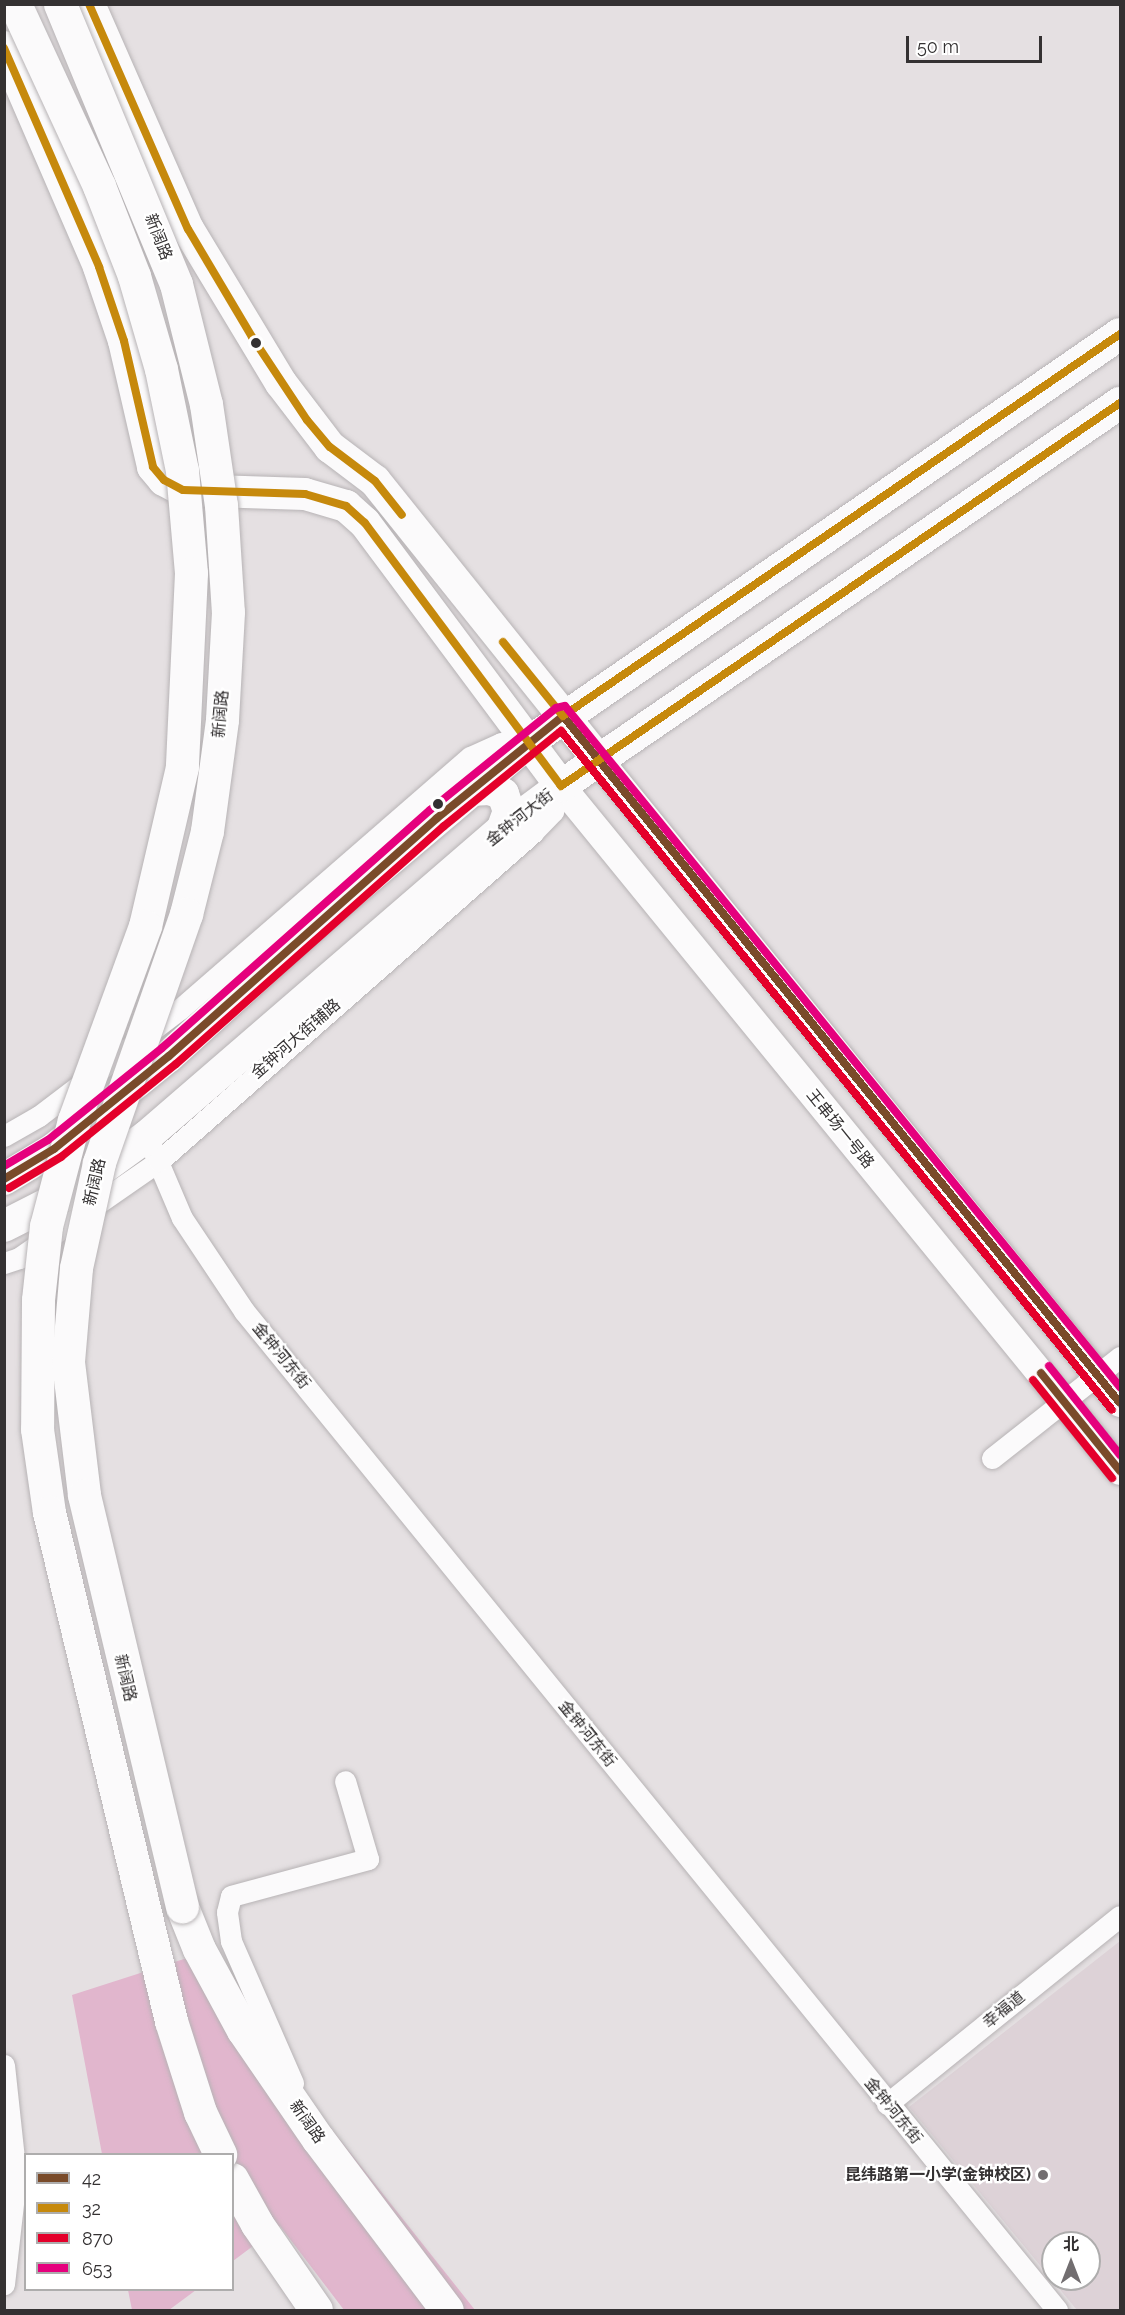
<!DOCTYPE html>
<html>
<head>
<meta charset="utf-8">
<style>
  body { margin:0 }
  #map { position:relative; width:1125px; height:2315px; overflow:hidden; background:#e5e0e2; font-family:Raleway,"Noto Sans SC",sans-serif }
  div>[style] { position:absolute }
  .built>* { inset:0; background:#ddd2d7 }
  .forest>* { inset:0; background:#e1b6cd }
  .roads { filter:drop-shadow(0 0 2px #b7b3b5) drop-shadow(0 0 2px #b7b3b5) }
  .street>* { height:21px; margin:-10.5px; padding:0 10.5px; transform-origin:10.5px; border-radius:10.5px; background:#fbfafb }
  .secondary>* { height:28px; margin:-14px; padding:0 14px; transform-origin:14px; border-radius:14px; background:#fbfafb }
  .primary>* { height:32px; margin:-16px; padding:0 16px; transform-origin:16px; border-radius:16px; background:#fbfafb }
  .highway>* { height:33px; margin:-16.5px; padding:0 16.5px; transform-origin:16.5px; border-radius:16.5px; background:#fbfafb }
  .bridges { filter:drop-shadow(0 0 2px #b7b3b5) drop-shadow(0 0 2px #b7b3b5) }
  .highway-bridge>* { height:33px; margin:-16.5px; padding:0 16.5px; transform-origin:16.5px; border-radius:16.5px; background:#fbfafb }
  .bus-1>* { height:8px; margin:-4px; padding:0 4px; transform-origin:4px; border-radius:4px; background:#7a4b2a }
  .bus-2>* { height:8px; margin:-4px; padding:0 4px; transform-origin:4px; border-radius:4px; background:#c6890c }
  .bus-3>* { height:8px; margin:-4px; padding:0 4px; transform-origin:4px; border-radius:4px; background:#e4002b }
  .bus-4>* { height:8px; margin:-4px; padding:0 4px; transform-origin:4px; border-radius:4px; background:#e5007d }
  .dots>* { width:16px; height:16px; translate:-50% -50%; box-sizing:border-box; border:3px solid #fff; border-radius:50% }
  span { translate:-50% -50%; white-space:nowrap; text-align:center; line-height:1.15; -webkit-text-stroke:4.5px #fff; paint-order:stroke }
  .street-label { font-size:16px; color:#343132 }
  .poi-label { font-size:16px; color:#343132; font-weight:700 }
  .right { translate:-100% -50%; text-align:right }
  .frame { position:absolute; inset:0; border:6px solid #343132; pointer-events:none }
  .legend { position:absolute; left:24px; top:2153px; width:210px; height:138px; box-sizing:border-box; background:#fff; border:2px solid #aeadad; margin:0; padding:8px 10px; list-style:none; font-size:18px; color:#343132 }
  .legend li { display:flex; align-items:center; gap:12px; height:30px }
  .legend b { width:30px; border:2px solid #aeadad }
  .north { position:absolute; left:1041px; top:2231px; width:60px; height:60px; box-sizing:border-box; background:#fff; border:2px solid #aeadad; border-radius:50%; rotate:0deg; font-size:16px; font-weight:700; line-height:24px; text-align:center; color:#343132 }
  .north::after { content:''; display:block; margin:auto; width:21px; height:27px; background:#726e70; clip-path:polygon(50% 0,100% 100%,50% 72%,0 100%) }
  .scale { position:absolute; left:906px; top:36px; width:136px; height:27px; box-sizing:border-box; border:3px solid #343132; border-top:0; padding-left:8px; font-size:18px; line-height:21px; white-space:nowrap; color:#343132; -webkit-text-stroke:4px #fff; paint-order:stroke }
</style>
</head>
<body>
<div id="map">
  <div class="built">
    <i style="clip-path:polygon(evenodd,1120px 1941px,1120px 2310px,1077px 2310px,909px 2107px,1120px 1941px,1053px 2243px,1089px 2243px,1089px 2279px,1053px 2279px,1053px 2243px)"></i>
  </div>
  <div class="forest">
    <i style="clip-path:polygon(187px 1958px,337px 2136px,475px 2310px,344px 2310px,280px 2226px,233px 2261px,232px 2154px,102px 2154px,72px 1995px)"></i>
    <i style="clip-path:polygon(128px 2290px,196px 2290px,169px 2310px,132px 2310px)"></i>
  </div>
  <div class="roads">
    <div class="street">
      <i style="left:4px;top:1136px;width:40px;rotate:-29.7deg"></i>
      <i style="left:39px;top:1116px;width:177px;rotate:-37.2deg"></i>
      <i style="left:180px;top:1009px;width:384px;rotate:-41deg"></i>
      <i style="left:470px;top:757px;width:34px;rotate:-24deg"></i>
      <i style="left:501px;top:743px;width:28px;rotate:-2deg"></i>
      <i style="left:147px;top:1136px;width:89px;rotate:66.9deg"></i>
      <i style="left:182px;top:1218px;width:112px;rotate:56.3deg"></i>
      <i style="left:244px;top:1311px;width:1288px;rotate:50.86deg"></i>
      <i style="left:4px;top:1263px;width:16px;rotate:-18deg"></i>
      <i style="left:19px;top:1258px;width:170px;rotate:-34.7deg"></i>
      <i style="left:159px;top:1161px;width:498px;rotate:-41.3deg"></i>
      <i style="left:533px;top:832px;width:29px;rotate:-46deg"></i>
      <i style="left:553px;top:811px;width:24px;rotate:-71deg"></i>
      <i style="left:992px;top:1458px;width:163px;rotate:-38.3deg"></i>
      <i style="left:4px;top:2065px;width:113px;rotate:83.9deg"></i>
      <i style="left:16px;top:2177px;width:108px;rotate:96.4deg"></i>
      <i style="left:293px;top:2083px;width:155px;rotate:-113.6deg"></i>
      <i style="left:231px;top:1941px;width:29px;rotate:-98deg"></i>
      <i style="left:227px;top:1912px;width:16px;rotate:-76deg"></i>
      <i style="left:231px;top:1896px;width:142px;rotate:-15.1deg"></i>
      <i style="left:368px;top:1859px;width:81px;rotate:-106.4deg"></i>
      <i style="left:887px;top:2104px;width:299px;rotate:-38.9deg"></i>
    </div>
    <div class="secondary">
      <i style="left:598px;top:759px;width:829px;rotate:50.97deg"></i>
      <i style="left:561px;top:786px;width:884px;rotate:50.78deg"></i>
    </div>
    <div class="primary">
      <i style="left:89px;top:4px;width:246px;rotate:66.3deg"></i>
      <i style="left:188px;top:229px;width:180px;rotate:58.9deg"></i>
      <i style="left:281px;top:383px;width:81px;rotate:52.6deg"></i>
      <i style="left:330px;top:447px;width:56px;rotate:37.1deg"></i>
      <i style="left:375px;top:481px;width:356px;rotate:51.3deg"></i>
      <i style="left:4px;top:47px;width:240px;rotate:66.6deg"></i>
      <i style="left:99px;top:267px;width:78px;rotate:71.3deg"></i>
      <i style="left:124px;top:341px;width:129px;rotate:77deg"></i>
      <i style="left:153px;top:467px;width:17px;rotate:50deg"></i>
      <i style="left:164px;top:480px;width:21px;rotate:28deg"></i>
      <i style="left:183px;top:490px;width:122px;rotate:1.9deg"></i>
      <i style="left:305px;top:494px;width:43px;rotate:16.3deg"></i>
      <i style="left:346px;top:506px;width:25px;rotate:42deg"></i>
      <i style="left:365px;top:523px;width:328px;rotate:53.3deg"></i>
      <i style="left:470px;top:790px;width:20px;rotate:-3deg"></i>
      <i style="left:490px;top:789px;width:14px;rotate:21deg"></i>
      <i style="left:503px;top:794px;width:18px;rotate:71deg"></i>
      <i style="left:509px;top:811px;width:20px;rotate:110deg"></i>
      <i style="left:4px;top:1179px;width:58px;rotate:-31deg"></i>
      <i style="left:54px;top:1149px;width:148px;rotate:-39deg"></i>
      <i style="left:169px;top:1056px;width:216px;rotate:-42.2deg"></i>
      <i style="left:329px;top:911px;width:262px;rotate:-40.2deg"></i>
      <i style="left:529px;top:742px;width:718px;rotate:-34.62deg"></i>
      <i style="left:4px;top:1226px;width:71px;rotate:-26.9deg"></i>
      <i style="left:67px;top:1194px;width:99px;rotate:-35.9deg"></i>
      <i style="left:147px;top:1136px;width:469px;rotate:-40.8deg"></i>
      <i style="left:502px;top:830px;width:74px;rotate:-36.7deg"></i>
      <i style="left:561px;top:786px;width:678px;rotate:-34.42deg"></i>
    </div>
    <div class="highway">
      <i style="left:182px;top:1907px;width:45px;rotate:68deg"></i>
      <i style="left:199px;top:1949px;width:92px;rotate:61.5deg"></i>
      <i style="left:243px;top:2030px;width:132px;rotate:55.5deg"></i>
      <i style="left:318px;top:2139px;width:214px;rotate:53deg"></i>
      <i style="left:232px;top:2179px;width:51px;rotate:60.9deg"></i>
      <i style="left:257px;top:2224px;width:104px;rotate:55.5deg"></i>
    </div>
  </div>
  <div class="bridges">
    <div class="highway-bridge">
      <i style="left:15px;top:4px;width:200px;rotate:65.2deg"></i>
      <i style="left:99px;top:186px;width:97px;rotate:68.7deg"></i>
      <i style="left:134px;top:276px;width:97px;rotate:73.8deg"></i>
      <i style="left:161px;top:369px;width:103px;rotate:78.3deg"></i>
      <i style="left:182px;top:470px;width:103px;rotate:85deg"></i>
      <i style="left:191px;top:573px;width:194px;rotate:92.7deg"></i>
      <i style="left:182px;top:767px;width:163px;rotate:103.1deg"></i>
      <i style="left:145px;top:926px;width:207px;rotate:110.1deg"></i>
      <i style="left:74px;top:1120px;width:110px;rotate:104.8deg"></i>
      <i style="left:46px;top:1226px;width:74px;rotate:96.2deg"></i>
      <i style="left:38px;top:1300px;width:129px;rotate:90.4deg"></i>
      <i style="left:37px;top:1429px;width:84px;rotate:81.8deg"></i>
      <i style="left:49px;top:1512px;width:523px;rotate:76.52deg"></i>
      <i style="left:171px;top:2021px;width:96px;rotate:72.3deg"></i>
      <i style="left:200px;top:2112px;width:47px;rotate:64.5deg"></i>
      <i style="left:60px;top:4px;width:303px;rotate:67.5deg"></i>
      <i style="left:176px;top:284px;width:124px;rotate:76deg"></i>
      <i style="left:206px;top:404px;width:102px;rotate:81.6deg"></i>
      <i style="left:221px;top:505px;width:107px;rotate:86.3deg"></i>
      <i style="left:228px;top:612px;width:108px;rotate:93.2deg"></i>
      <i style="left:222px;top:720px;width:112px;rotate:97.7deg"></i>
      <i style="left:207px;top:831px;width:86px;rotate:104.2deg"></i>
      <i style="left:186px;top:914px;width:264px;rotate:109.3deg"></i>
      <i style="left:99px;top:1163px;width:107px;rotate:102.4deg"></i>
      <i style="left:76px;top:1268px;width:94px;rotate:94.9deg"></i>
      <i style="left:68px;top:1362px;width:134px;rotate:83.1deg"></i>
      <i style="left:84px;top:1495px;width:423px;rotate:76.6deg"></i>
    </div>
  </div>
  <div class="bus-1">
    <i style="left:4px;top:1179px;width:58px;rotate:-31deg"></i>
    <i style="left:54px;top:1149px;width:148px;rotate:-39deg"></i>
    <i style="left:169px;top:1056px;width:358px;rotate:-41.6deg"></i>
    <i style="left:437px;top:818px;width:162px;rotate:-39deg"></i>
    <i style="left:563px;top:716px;width:884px;rotate:50.97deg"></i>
    <i style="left:1041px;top:1373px;width:126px;rotate:51.1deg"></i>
  </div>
  <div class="bus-2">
    <i style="left:89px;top:4px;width:246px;rotate:66.3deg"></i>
    <i style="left:188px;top:229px;width:126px;rotate:59.3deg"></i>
    <i style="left:252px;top:337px;width:100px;rotate:56.5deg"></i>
    <i style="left:307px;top:420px;width:35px;rotate:50deg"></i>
    <i style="left:330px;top:447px;width:56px;rotate:37.1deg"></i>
    <i style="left:375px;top:481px;width:43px;rotate:51.5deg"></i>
    <i style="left:4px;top:48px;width:239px;rotate:66.5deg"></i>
    <i style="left:99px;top:267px;width:78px;rotate:71.3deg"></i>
    <i style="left:124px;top:341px;width:129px;rotate:77deg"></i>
    <i style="left:153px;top:467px;width:17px;rotate:50deg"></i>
    <i style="left:164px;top:480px;width:21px;rotate:28deg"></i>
    <i style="left:183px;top:490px;width:122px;rotate:1.9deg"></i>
    <i style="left:305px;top:494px;width:43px;rotate:16.3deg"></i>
    <i style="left:346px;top:506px;width:25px;rotate:42deg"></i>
    <i style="left:365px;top:523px;width:328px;rotate:53.3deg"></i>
    <i style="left:561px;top:786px;width:678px;rotate:-34.42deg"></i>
    <i style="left:503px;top:642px;width:95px;rotate:51deg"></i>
    <i style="left:563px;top:716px;width:675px;rotate:-34.44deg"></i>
  </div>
  <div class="bus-3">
    <i style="left:9px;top:1188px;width:61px;rotate:-30.8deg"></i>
    <i style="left:61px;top:1157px;width:148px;rotate:-39deg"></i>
    <i style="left:176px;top:1064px;width:358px;rotate:-41.6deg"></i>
    <i style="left:444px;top:826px;width:151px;rotate:-39.1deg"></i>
    <i style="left:561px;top:731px;width:874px;rotate:50.94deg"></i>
    <i style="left:1033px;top:1380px;width:126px;rotate:51.1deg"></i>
  </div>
  <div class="bus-4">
    <i style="left:4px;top:1166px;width:51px;rotate:-30.6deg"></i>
    <i style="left:48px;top:1140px;width:146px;rotate:-38.9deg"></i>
    <i style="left:162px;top:1048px;width:358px;rotate:-41.6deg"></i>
    <i style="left:430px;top:810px;width:162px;rotate:-39deg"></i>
    <i style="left:556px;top:708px;width:9px;rotate:-13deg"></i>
    <i style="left:565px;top:706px;width:879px;rotate:50.82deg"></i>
    <i style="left:1049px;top:1366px;width:114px;rotate:51.4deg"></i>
  </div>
  <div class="dots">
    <i style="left:256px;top:343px;background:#343132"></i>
    <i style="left:438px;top:804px;background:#343132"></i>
    <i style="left:1043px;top:2175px;background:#726e70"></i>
  </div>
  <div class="street-label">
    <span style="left:158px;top:237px;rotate:69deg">新阔路</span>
    <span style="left:221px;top:714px;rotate:-85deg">新阔路</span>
    <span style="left:520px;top:818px;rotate:-38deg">金钟河大街</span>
    <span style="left:296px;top:1039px;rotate:-41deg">金钟河大街辅路</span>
    <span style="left:840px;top:1129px;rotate:51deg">王串场一号路</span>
    <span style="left:95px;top:1182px;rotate:-77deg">新阔路</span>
    <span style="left:281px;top:1356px;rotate:51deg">金钟河东街</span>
    <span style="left:125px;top:1678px;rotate:77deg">新阔路</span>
    <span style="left:587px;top:1734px;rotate:51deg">金钟河东街</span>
    <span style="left:1004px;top:2010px;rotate:-39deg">幸福道</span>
    <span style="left:893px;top:2111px;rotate:51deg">金钟河东街</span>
    <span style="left:307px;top:2122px;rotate:55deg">新阔路</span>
  </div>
  <div class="poi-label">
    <span class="right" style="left:1031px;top:2175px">昆纬路第一小学(金钟校区)</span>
  </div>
  <div class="frame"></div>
  <ul class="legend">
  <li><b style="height:8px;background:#7a4b2a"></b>42</li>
  <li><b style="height:8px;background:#c6890c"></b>32</li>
  <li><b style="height:8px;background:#e4002b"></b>870</li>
  <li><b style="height:8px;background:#e5007d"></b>653</li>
  </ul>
  <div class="north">北</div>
  <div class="scale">50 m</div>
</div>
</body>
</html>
